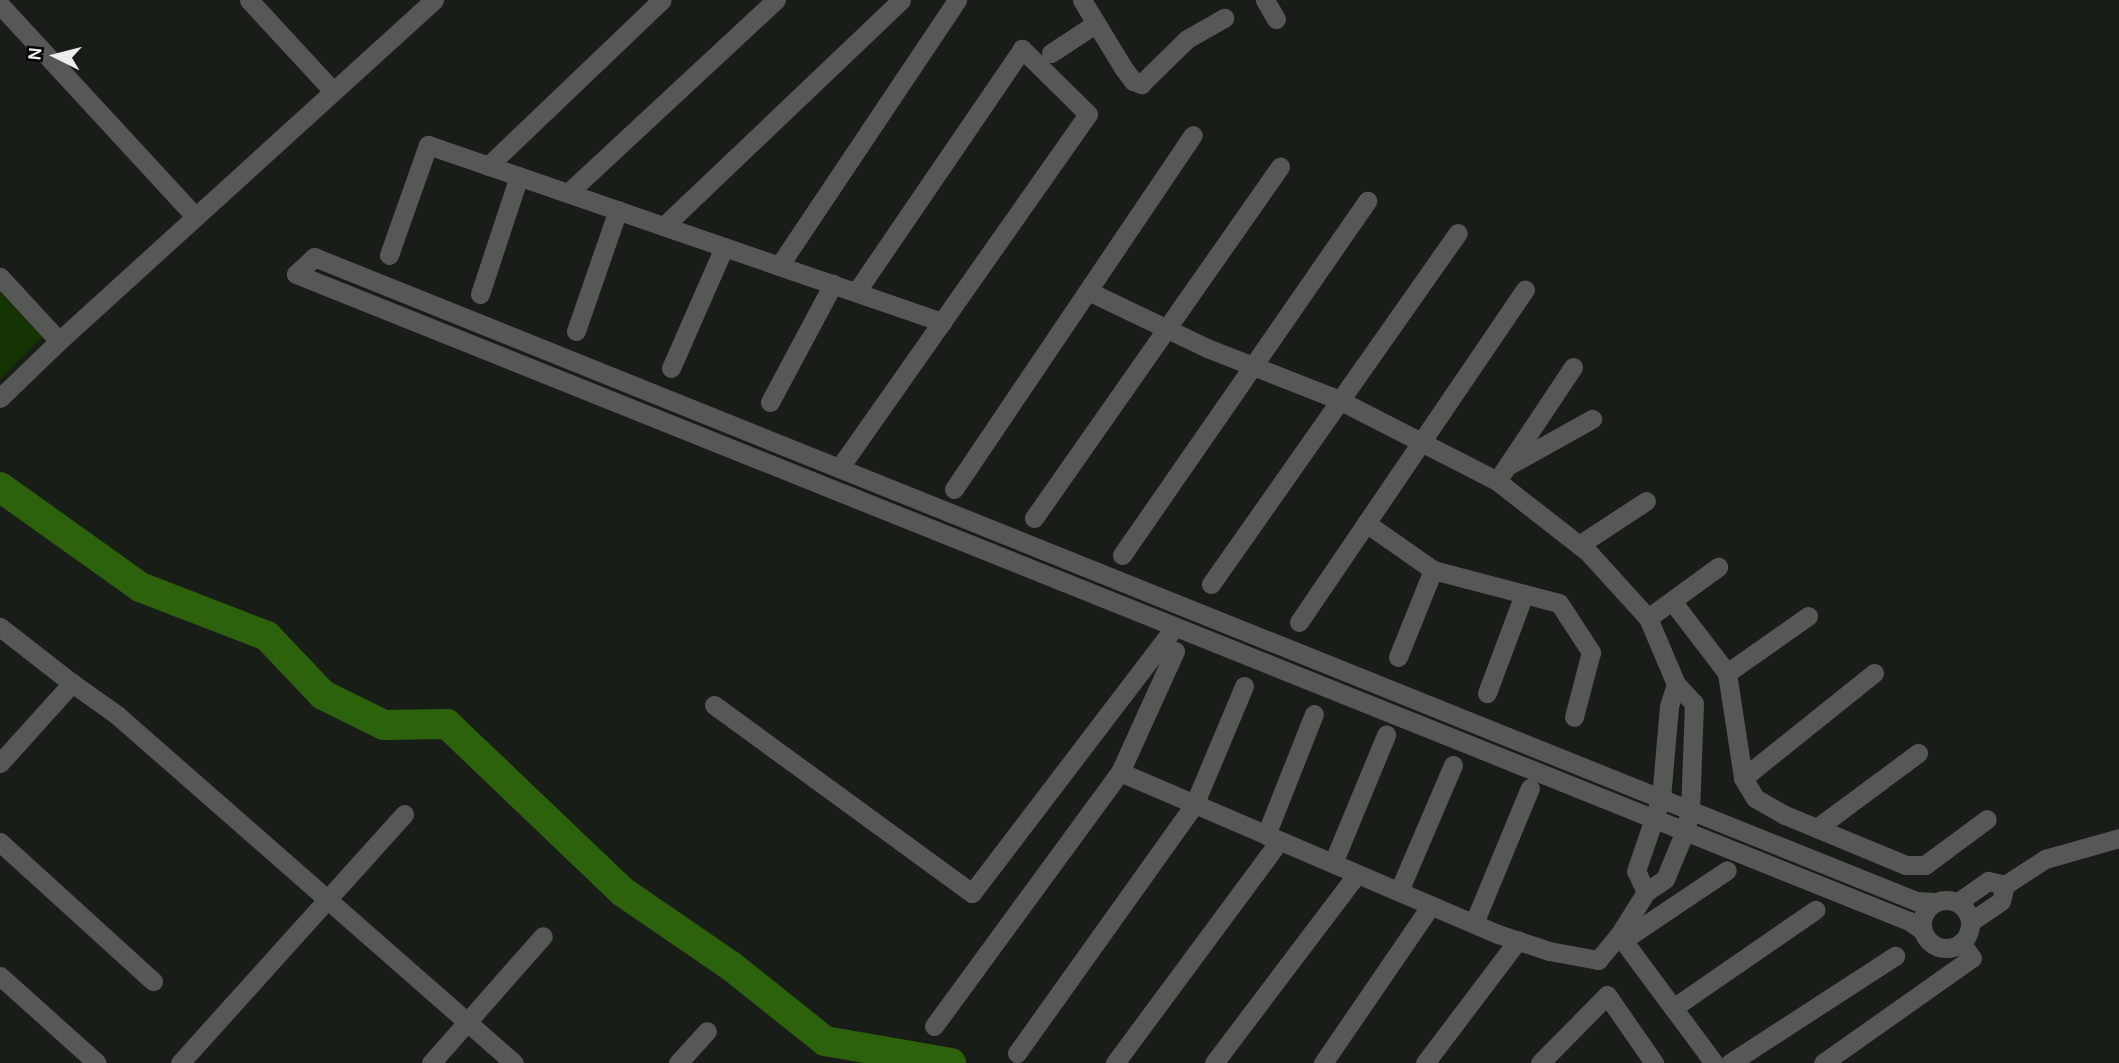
<!DOCTYPE html>
<html>
<head>
<meta charset="utf-8">
<style>
  body { margin:0 }
  #map { position:relative; width:2119px; height:1063px; overflow:hidden; background:#191d17; font-family:Karla,sans-serif }
  div>[style] { position:absolute }
  .green>* { inset:0; background:#153403 }
  .river>* { height:30px; margin:-15px; padding:0 15px; transform-origin:15px; border-radius:15px; background:#2d620d }
  .street>* { height:19px; margin:-9.5px; padding:0 9.5px; transform-origin:9.5px; border-radius:9.5px; background:#565855 }
  .street>.ring { margin:-9.5px; padding:0; box-sizing:content-box; background:none; border:19px solid #565855; border-radius:50% }
  span { translate:-50% -50%; white-space:nowrap; text-align:center; line-height:1.15; -webkit-text-stroke:5px #050705; paint-order:stroke }
  .north { position:absolute; left:21px; top:21px; width:70px; height:70px; -webkit-text-stroke:5px #050705; paint-order:stroke; rotate:276deg; font-size:19px; font-weight:700; line-height:28px; text-align:center; color:#ebeeea }
  .north::after { content:''; display:block; margin:auto; width:24px; height:32px; background:#ebeeea; clip-path:polygon(50% 0,100% 100%,50% 72%,0 100%) }
</style>
</head>
<body>
<div id="map">
  <div class="green">
    <i style="clip-path:polygon(0 292px,42px 337px,0 380px)"></i>
  </div>
  <div class="river">
    <i style="left:0;top:487px;width:172px;rotate:35.5deg"></i>
    <i style="left:140px;top:587px;width:136px;rotate:21.1deg"></i>
    <i style="left:267px;top:636px;width:81px;rotate:46.5deg"></i>
    <i style="left:323px;top:695px;width:68px;rotate:26.2deg"></i>
    <i style="left:384px;top:725px;width:63px;rotate:-0.9deg"></i>
    <i style="left:447px;top:724px;width:243px;rotate:43.7deg"></i>
    <i style="left:623px;top:892px;width:131px;rotate:34.4deg"></i>
    <i style="left:731px;top:966px;width:120px;rotate:38.6deg"></i>
    <i style="left:825px;top:1041px;width:128px;rotate:9.9deg"></i>
  </div>
  <div class="street">
    <i style="left:249px;top:0;width:124px;rotate:47.3deg"></i>
    <i style="left:1082px;top:0;width:81px;rotate:58.7deg"></i>
    <i style="left:1124px;top:69px;width:15px;rotate:53deg"></i>
    <i style="left:1133px;top:81px;width:9px;rotate:21deg"></i>
    <i style="left:1141px;top:84px;width:64px;rotate:-44.4deg"></i>
    <i style="left:1187px;top:39px;width:43px;rotate:-29.6deg"></i>
    <i style="left:1265px;top:0;width:22px;rotate:60deg"></i>
    <i style="left:2px;top:7px;width:284px;rotate:47.3deg"></i>
    <i style="left:1051px;top:53px;width:53px;rotate:-33.4deg"></i>
    <i style="left:488px;top:166px;width:240px;rotate:-43.7deg"></i>
    <i style="left:568px;top:193px;width:284px;rotate:-42.9deg"></i>
    <i style="left:664px;top:226px;width:327px;rotate:-43.6deg"></i>
    <i style="left:389px;top:255px;width:117px;rotate:-70.5deg"></i>
    <i style="left:428px;top:145px;width:544px;rotate:19deg"></i>
    <i style="left:779px;top:266px;width:320px;rotate:-56.2deg"></i>
    <i style="left:0;top:277px;width:87px;rotate:47.3deg"></i>
    <i style="left:1088px;top:291px;width:132px;rotate:25.6deg"></i>
    <i style="left:1207px;top:348px;width:140px;rotate:21.4deg"></i>
    <i style="left:1337px;top:399px;width:180px;rotate:27.1deg"></i>
    <i style="left:1497px;top:481px;width:115px;rotate:38deg"></i>
    <i style="left:1588px;top:552px;width:89px;rotate:47.7deg"></i>
    <i style="left:1648px;top:618px;width:72px;rotate:67deg"></i>
    <i style="left:480px;top:294px;width:124px;rotate:-71.7deg"></i>
    <i style="left:576px;top:331px;width:128px;rotate:-70.9deg"></i>
    <i style="left:671px;top:368px;width:132px;rotate:-66.3deg"></i>
    <i style="left:0;top:398px;width:82px;rotate:-44deg"></i>
    <i style="left:59px;top:341px;width:507px;rotate:-42.28deg"></i>
    <i style="left:770px;top:402px;width:134px;rotate:-61.9deg"></i>
    <i style="left:1511px;top:464px;width:93px;rotate:-29.1deg"></i>
    <i style="left:840px;top:467px;width:431px;rotate:-54.9deg"></i>
    <i style="left:1088px;top:114px;width:93px;rotate:-135.4deg"></i>
    <i style="left:1022px;top:49px;width:294px;rotate:124.3deg"></i>
    <i style="left:1497px;top:481px;width:137px;rotate:-56.3deg"></i>
    <i style="left:954px;top:489px;width:427px;rotate:-56deg"></i>
    <i style="left:1034px;top:518px;width:429px;rotate:-55deg"></i>
    <i style="left:1366px;top:523px;width:82px;rotate:35deg"></i>
    <i style="left:1433px;top:570px;width:130px;rotate:14.7deg"></i>
    <i style="left:1559px;top:603px;width:59px;rotate:56.9deg"></i>
    <i style="left:1591px;top:652px;width:67px;rotate:104.7deg"></i>
    <i style="left:1579px;top:545px;width:80px;rotate:-33.3deg"></i>
    <i style="left:1122px;top:555px;width:431px;rotate:-55.3deg"></i>
    <i style="left:1211px;top:584px;width:429px;rotate:-54.9deg"></i>
    <i style="left:1672px;top:601px;width:91px;rotate:52.6deg"></i>
    <i style="left:1727px;top:673px;width:106px;rotate:81.3deg"></i>
    <i style="left:1743px;top:778px;width:23px;rotate:59deg"></i>
    <i style="left:1755px;top:798px;width:34px;rotate:30deg"></i>
    <i style="left:1785px;top:815px;width:131px;rotate:22.5deg"></i>
    <i style="left:1906px;top:865px;width:19px"></i>
    <i style="left:1925px;top:865px;width:77px;rotate:-36.6deg"></i>
    <i style="left:1648px;top:618px;width:87px;rotate:-36.1deg"></i>
    <i style="left:1299px;top:622px;width:402px;rotate:-55.8deg"></i>
    <i style="left:0;top:627px;width:91px;rotate:37.9deg"></i>
    <i style="left:1175px;top:651px;width:133px;rotate:114.4deg"></i>
    <i style="left:1120px;top:772px;width:411px;rotate:23.2deg"></i>
    <i style="left:1498px;top:934px;width:54px;rotate:18.4deg"></i>
    <i style="left:1549px;top:951px;width:50px;rotate:10.4deg"></i>
    <i style="left:1598px;top:960px;width:33px;rotate:-50deg"></i>
    <i style="left:1619px;top:935px;width:51px;rotate:-57.9deg"></i>
    <i style="left:1398px;top:657px;width:94px;rotate:-68.1deg"></i>
    <i style="left:1727px;top:673px;width:99px;rotate:-35.1deg"></i>
    <i style="left:1676px;top:684px;width:26px;rotate:47deg"></i>
    <i style="left:1694px;top:703px;width:107px;rotate:92.1deg"></i>
    <i style="left:1690px;top:810px;width:22px;rotate:103deg"></i>
    <i style="left:1685px;top:831px;width:52px;rotate:112.6deg"></i>
    <i style="left:1665px;top:879px;width:23px;rotate:146deg"></i>
    <i style="left:1646px;top:892px;width:23px;rotate:-115deg"></i>
    <i style="left:1636px;top:871px;width:77px;rotate:-71.1deg"></i>
    <i style="left:1661px;top:798px;width:92px;rotate:-85deg"></i>
    <i style="left:1669px;top:706px;width:23px;rotate:-72deg"></i>
    <i style="left:1487px;top:693px;width:106px;rotate:-69.5deg"></i>
    <i style="left:714px;top:705px;width:319px;rotate:36.1deg"></i>
    <i style="left:972px;top:893px;width:332px;rotate:-52.7deg"></i>
    <i style="left:0;top:763px;width:108px;rotate:-48deg"></i>
    <i style="left:72px;top:683px;width:55px;rotate:35.4deg"></i>
    <i style="left:117px;top:715px;width:528px;rotate:41.24deg"></i>
    <i style="left:1743px;top:778px;width:168px;rotate:-38.7deg"></i>
    <i style="left:1817px;top:828px;width:126px;rotate:-36.6deg"></i>
    <i style="left:1266px;top:835px;width:130px;rotate:-68.4deg"></i>
    <i style="left:0;top:842px;width:207px;rotate:42.3deg"></i>
    <i style="left:1333px;top:863px;width:139px;rotate:-67.5deg"></i>
    <i style="left:1399px;top:891px;width:137px;rotate:-66.8deg"></i>
    <i class="ring" style="left:1922px;top:900px;width:29px;height:29px"></i>
    <i style="left:1958px;top:902px;width:37px;rotate:-35deg"></i>
    <i style="left:1988px;top:881px;width:17px;rotate:13deg"></i>
    <i style="left:1970px;top:922px;width:37px;rotate:-34deg"></i>
    <i style="left:2001px;top:901px;width:16px;rotate:-76deg"></i>
    <i style="left:2005px;top:885px;width:48px;rotate:-33deg"></i>
    <i style="left:2045px;top:859px;width:77px;rotate:-15.8deg"></i>
    <i style="left:1474px;top:923px;width:146px;rotate:-67.5deg"></i>
    <i style="left:1922px;top:930px;width:16px;rotate:-145deg"></i>
    <i style="left:1909px;top:921px;width:1738px;rotate:-158.14deg"></i>
    <i style="left:296px;top:274px;width:25px;rotate:-43deg"></i>
    <i style="left:314px;top:257px;width:1727px;rotate:21.9deg"></i>
    <i style="left:1916px;top:901px;width:18px;rotate:3deg"></i>
    <i style="left:1619px;top:935px;width:159px;rotate:53.4deg"></i>
    <i style="left:1623px;top:940px;width:125px;rotate:-33.9deg"></i>
    <i style="left:0;top:976px;width:130px;rotate:41.9deg"></i>
    <i style="left:1673px;top:1008px;width:173px;rotate:-34.6deg"></i>
    <i style="left:934px;top:1026px;width:315px;rotate:-53.8deg"></i>
    <i style="left:1017px;top:1053px;width:305px;rotate:-54.5deg"></i>
    <i style="left:1194px;top:805px;width:129px;rotate:-67.2deg"></i>
    <i style="left:180px;top:1063px;width:335px;rotate:-48deg"></i>
    <i style="left:431px;top:1063px;width:169px;rotate:-48.6deg"></i>
    <i style="left:678px;top:1063px;width:43px;rotate:-47.8deg"></i>
    <i style="left:1115px;top:1063px;width:276px;rotate:-53.5deg"></i>
    <i style="left:1214px;top:1063px;width:237px;rotate:-52.9deg"></i>
    <i style="left:1323px;top:1063px;width:191px;rotate:-55.6deg"></i>
    <i style="left:1425px;top:1063px;width:154px;rotate:-52.9deg"></i>
    <i style="left:1540px;top:1063px;width:95px;rotate:-45.4deg"></i>
    <i style="left:1607px;top:995px;width:83px;rotate:55.3deg"></i>
    <i style="left:1730px;top:1063px;width:197px;rotate:-33deg"></i>
    <i style="left:1823px;top:1063px;width:182px;rotate:-35.2deg"></i>
    <i style="left:1972px;top:958px;width:19px;rotate:-126deg"></i>
  </div>
  <div class="north">N</div>
</div>
</body>
</html>
